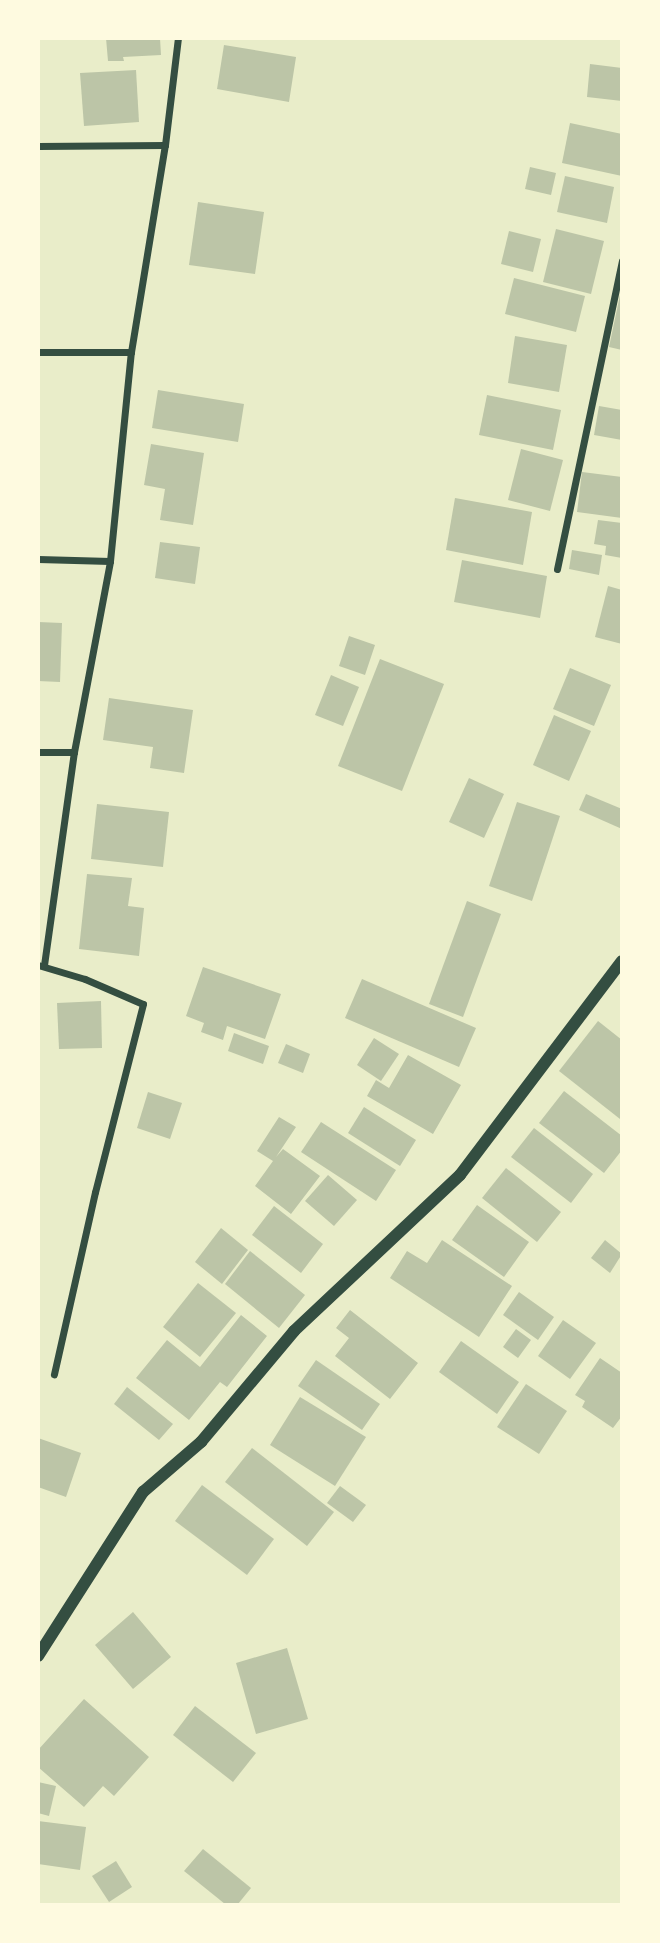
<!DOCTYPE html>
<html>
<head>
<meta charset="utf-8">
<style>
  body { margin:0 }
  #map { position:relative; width:660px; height:1943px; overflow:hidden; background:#e9edc9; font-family:"Noto Serif",serif }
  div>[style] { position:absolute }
  .building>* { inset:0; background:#bcc5a7 }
  .minor>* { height:7px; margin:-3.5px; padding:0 3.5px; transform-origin:3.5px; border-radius:3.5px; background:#344e41 }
  .tertiary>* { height:12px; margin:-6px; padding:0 6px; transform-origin:6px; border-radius:6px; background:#344e41 }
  span { translate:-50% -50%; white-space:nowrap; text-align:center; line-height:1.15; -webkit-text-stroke:5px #fefae0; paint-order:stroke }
  .frame { position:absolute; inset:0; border:40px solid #fefae0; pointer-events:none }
</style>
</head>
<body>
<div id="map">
  <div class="building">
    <i style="clip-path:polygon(106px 38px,160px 38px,161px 55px,123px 57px,124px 61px,108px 61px)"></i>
    <i style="clip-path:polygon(224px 45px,296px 57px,289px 102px,217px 89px)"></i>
    <i style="clip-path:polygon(590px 64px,622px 68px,622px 101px,587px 97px)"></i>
    <i style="clip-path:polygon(136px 70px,139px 122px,84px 126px,80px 73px)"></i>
    <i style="clip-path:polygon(570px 123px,622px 134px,622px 176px,562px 163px)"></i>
    <i style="clip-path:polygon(530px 167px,556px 173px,551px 195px,525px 189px)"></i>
    <i style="clip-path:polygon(565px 176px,614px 187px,607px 223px,557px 212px)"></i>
    <i style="clip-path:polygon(198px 202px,264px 212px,255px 274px,189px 265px)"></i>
    <i style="clip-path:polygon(556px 229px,604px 241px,591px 294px,543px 282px)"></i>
    <i style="clip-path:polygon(509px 231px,541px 239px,533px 272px,501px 264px)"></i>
    <i style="clip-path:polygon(514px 278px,585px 296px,576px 332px,505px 314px)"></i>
    <i style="clip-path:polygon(620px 295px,622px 295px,622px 350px,609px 347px)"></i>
    <i style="clip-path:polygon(515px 336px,567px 345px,559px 392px,508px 383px)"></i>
    <i style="clip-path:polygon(158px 390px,244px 404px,238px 442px,152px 428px)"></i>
    <i style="clip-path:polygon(487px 395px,561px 410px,553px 450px,479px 435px)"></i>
    <i style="clip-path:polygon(599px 406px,622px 410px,622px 440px,594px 435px)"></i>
    <i style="clip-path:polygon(151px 444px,204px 453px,193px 525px,160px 520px,165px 489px,144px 485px)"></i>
    <i style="clip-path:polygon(521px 449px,563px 460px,550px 511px,508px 500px)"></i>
    <i style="clip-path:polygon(582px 472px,622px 477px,622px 518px,577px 512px)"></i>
    <i style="clip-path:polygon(455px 498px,532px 512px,523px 565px,446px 550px)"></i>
    <i style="clip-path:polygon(598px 520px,622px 523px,622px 558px,605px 555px,606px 546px,594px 544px)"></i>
    <i style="clip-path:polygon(160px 542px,200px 547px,195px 584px,155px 578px)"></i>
    <i style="clip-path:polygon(572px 550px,602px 555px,599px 575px,569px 569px)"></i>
    <i style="clip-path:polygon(462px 560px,547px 576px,540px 618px,454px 602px)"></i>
    <i style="clip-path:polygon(608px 586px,622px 590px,622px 644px,595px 637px)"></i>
    <i style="clip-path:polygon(38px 622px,62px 623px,60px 682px,38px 681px)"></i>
    <i style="clip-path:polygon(349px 636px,375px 645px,365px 675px,339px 666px)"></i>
    <i style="clip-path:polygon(380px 659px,444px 684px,402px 791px,338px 766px)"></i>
    <i style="clip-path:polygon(570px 668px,611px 685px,594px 726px,553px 709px)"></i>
    <i style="clip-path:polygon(331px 675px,359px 687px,343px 726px,315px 715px)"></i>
    <i style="clip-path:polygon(109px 698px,193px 710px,184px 773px,150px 768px,153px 747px,103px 740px)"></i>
    <i style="clip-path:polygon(554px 715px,591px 731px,569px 781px,533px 765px)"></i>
    <i style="clip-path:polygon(469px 778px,504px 794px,484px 838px,449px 822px)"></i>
    <i style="clip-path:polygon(586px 794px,622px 809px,622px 829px,579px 810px)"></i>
    <i style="clip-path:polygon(517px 802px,560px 816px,532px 901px,489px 886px)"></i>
    <i style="clip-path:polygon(97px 804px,169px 812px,163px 867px,91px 859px)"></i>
    <i style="clip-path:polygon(87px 874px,132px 878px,128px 906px,144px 908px,139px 956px,79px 949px)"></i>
    <i style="clip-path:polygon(467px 901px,501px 914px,463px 1017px,429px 1004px)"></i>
    <i style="clip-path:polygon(203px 967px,281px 994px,265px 1039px,227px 1026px,223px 1040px,201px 1032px,204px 1023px,186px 1016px)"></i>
    <i style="clip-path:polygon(362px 979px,476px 1028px,459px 1067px,345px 1018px)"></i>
    <i style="clip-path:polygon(101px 1001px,102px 1048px,59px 1049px,57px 1003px)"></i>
    <i style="clip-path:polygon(598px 1021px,622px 1040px,620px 1119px,559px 1071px)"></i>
    <i style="clip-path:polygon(234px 1033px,269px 1046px,263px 1064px,228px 1051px)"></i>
    <i style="clip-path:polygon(374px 1038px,399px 1054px,381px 1081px,357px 1065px)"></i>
    <i style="clip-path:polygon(286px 1044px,310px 1054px,303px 1073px,278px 1063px)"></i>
    <i style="clip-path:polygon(408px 1055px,461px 1085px,433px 1134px,367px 1096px,376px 1080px,389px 1088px)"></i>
    <i style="clip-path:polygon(564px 1091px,622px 1136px,622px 1150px,604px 1173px,539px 1123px)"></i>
    <i style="clip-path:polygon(148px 1092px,182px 1103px,170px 1139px,137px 1128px)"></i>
    <i style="clip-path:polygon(364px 1107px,416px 1140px,400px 1166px,348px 1133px)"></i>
    <i style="clip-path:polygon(279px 1117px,296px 1127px,276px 1157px,283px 1149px,320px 1176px,291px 1214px,255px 1186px,273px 1161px,257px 1151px)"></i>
    <i style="clip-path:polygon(321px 1122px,396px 1170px,376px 1201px,301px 1152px)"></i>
    <i style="clip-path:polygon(534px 1128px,593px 1174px,571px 1203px,511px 1157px)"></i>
    <i style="clip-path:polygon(506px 1168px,561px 1212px,537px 1242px,482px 1198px)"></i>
    <i style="clip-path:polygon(328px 1175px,357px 1200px,334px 1226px,305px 1201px)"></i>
    <i style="clip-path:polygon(477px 1205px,529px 1242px,504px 1277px,452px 1240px)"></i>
    <i style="clip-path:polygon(274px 1206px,323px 1244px,301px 1273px,252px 1235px)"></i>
    <i style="clip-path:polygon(221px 1228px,248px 1250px,222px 1284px,195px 1262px)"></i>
    <i style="clip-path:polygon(442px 1240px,512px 1286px,479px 1337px,390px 1278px,407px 1251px,427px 1263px)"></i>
    <i style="clip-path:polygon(605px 1240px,622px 1254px,610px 1273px,591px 1258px)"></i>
    <i style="clip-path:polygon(250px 1251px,305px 1295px,279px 1328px,225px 1284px)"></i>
    <i style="clip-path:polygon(198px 1283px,236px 1313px,200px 1357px,163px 1327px)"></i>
    <i style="clip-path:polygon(519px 1292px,554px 1317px,538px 1340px,503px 1315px)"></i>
    <i style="clip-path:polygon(350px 1310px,418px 1363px,390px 1399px,335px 1356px,349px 1338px,336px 1328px)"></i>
    <i style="clip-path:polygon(241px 1315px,267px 1336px,227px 1387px,220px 1382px,189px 1420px,136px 1378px,167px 1340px,200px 1367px)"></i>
    <i style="clip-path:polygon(563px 1320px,596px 1343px,570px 1379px,538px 1356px)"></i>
    <i style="clip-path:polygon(516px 1329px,531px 1340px,518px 1358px,503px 1347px)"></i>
    <i style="clip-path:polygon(461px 1341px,519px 1382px,497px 1414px,439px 1372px)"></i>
    <i style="clip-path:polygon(600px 1358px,622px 1373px,622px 1416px,613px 1428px,582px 1407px,585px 1401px,575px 1395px)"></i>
    <i style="clip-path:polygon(316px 1360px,380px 1404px,362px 1430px,298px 1386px)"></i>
    <i style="clip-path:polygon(526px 1384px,567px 1411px,539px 1454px,497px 1427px)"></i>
    <i style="clip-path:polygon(127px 1387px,173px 1424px,159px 1440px,114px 1404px)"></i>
    <i style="clip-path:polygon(300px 1397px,366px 1437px,335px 1486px,270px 1445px)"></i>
    <i style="clip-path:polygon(38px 1438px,81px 1453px,66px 1497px,38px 1487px)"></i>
    <i style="clip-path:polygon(252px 1448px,334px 1512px,307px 1546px,225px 1482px)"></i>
    <i style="clip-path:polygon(202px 1485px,274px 1539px,247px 1575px,175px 1521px)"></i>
    <i style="clip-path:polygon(340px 1486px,366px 1505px,353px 1522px,327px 1503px)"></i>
    <i style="clip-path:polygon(133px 1612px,171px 1657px,133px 1689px,95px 1645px)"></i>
    <i style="clip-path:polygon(287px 1648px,308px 1719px,256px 1734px,236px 1663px)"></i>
    <i style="clip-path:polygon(84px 1699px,149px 1757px,114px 1796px,103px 1786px,84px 1807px,38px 1767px,38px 1750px)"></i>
    <i style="clip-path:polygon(195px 1706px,256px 1753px,233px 1782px,173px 1735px)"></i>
    <i style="clip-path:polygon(38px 1782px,56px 1786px,49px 1816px,38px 1813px)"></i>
    <i style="clip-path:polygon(38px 1821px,86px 1827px,80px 1870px,38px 1864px)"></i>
    <i style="clip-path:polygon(203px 1849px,251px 1888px,238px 1904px,225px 1904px,184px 1871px)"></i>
    <i style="clip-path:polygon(116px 1861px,132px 1887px,109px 1902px,92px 1876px)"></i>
  </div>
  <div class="minor">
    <i style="left:38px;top:146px;width:127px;rotate:-0.5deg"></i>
    <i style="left:38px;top:352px;width:93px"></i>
    <i style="left:38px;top:559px;width:72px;rotate:1.6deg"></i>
    <i style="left:557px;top:569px;width:315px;rotate:-78.1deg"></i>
    <i style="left:38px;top:752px;width:36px"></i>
    <i style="left:38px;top:965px;width:49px;rotate:16.6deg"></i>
    <i style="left:85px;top:979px;width:63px;rotate:23.3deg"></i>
    <i style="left:143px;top:1004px;width:194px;rotate:104.3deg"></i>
    <i style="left:95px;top:1192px;width:187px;rotate:102.7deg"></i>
    <i style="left:44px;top:965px;width:215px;rotate:-82deg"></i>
    <i style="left:74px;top:752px;width:194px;rotate:-79.3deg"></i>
    <i style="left:110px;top:561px;width:210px;rotate:-84.3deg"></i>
    <i style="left:131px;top:352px;width:210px;rotate:-80.7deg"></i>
    <i style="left:165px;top:145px;width:108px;rotate:-83.1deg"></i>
  </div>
  <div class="tertiary">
    <i style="left:38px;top:1656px;width:195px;rotate:-57.4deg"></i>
    <i style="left:143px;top:1492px;width:77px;rotate:-40.8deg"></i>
    <i style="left:201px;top:1442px;width:145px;rotate:-50deg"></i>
    <i style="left:294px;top:1331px;width:228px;rotate:-43.2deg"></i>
    <i style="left:460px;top:1175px;width:268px;rotate:-52.9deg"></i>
  </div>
  <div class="frame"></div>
</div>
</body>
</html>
